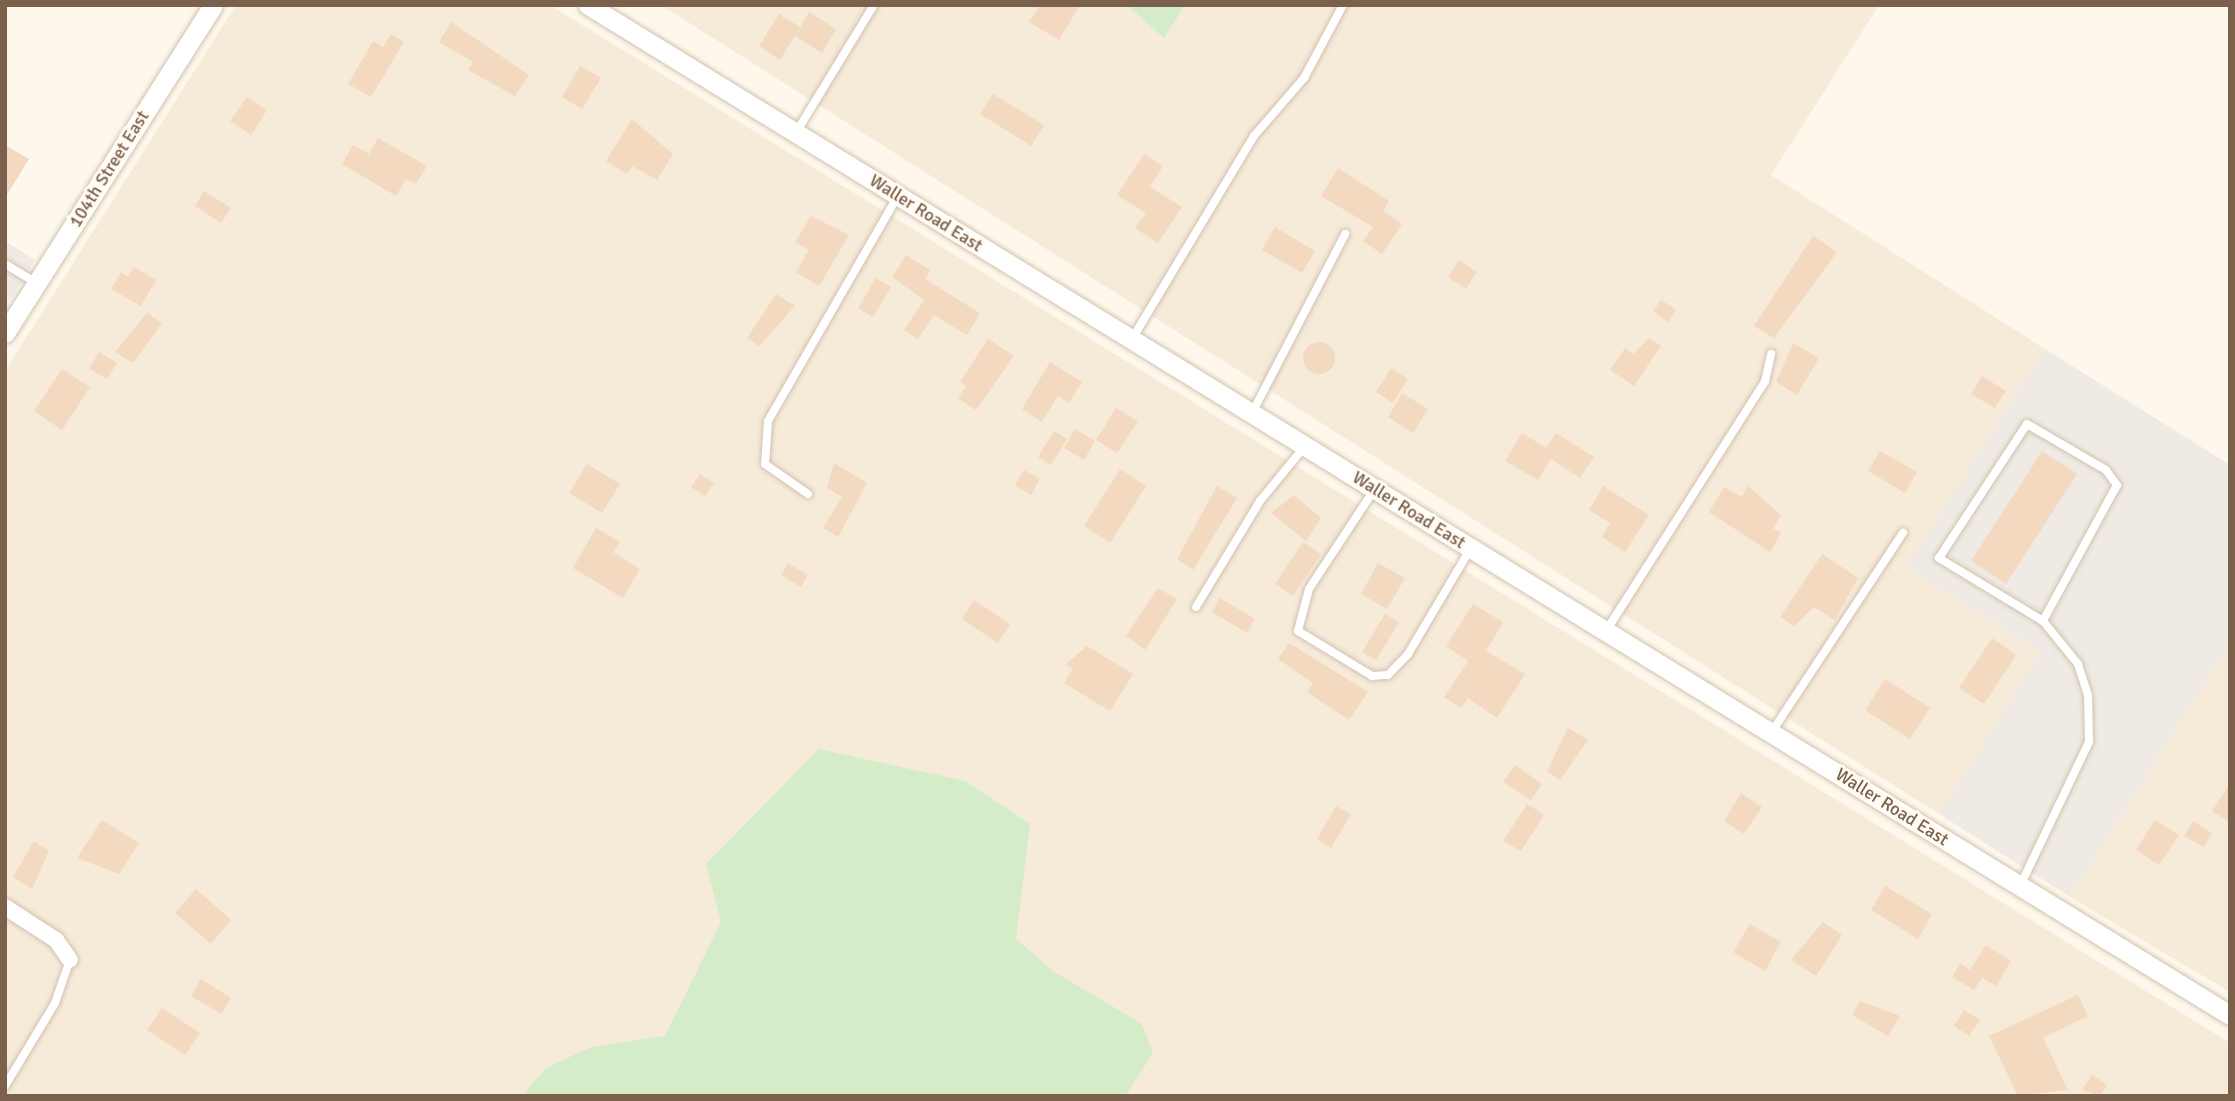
<!DOCTYPE html>
<html>
<head>
<meta charset="utf-8">
<style>
  body { margin:0 }
  #map { position:relative; width:2235px; height:1101px; overflow:hidden; background:#fdf8eb; font-family:Signika,sans-serif }
  div>[style] { position:absolute }
  .residential>* { inset:0; background:#f6ead9 }
  .industrial>* { inset:0; background:#efeae3 }
  .green>* { inset:0; background:#d4edc8 }
  .building>* { inset:0; background:#f4d9c1 }
  .round { border-radius:50% }
  .roads { filter:drop-shadow(0 0 2px #d1c1af) drop-shadow(0 0 2px #d1c1af) }
  .service>* { height:8px; margin:-4px; padding:0 4px; transform-origin:4px; border-radius:4px; background:#fff }
  .minor>* { height:16px; margin:-8px; padding:0 8px; transform-origin:8px; border-radius:8px; background:#fff }
  .tertiary>* { height:19px; margin:-9.5px; padding:0 9.5px; transform-origin:9.5px; border-radius:9.5px; background:#fff }
  span { translate:-50% -50%; white-space:nowrap; text-align:center; line-height:1.15; -webkit-text-stroke:6px #fffbf2; paint-order:stroke }
  .street-label { font-size:18px; color:#7b604c }
  .frame { position:absolute; inset:0; border:7px solid #7b604c; pointer-events:none }
</style>
</head>
<body>
<div id="map">
  <div class="residential">
    <i style="clip-path:polygon(236px 5px,550px 5px,2230px 1043px,2230px 1096px,5px 1096px,5px 371px)"></i>
    <i style="clip-path:polygon(661px 5px,1879px 5px,1771px 175px,2045px 349px,1907px 567px,2042px 653px,1939px 814px)"></i>
    <i style="clip-path:polygon(2230px 644px,2230px 992px,2070px 897px)"></i>
  </div>
  <div class="industrial">
    <i style="clip-path:polygon(5px 241px,35px 260px,10px 300px,5px 297px)"></i>
    <i style="clip-path:polygon(2045px 349px,2230px 465px,2230px 644px,2070px 897px,1939px 814px,2041px 652px,1906px 567px)"></i>
  </div>
  <div class="green">
    <i style="clip-path:polygon(1127px 5px,1185px 5px,1164px 38px)"></i>
    <i style="clip-path:polygon(819px 749px,965px 781px,1030px 824px,1016px 939px,1053px 971px,1142px 1024px,1153px 1053px,1125px 1096px,522px 1096px,546px 1068px,591px 1047px,665px 1036px,721px 922px,706px 864px)"></i>
  </div>
  <div class="building">
    <i style="clip-path:polygon(1040px 5px,1080px 5px,1059px 40px,1029px 22px)"></i>
    <i style="clip-path:polygon(809px 12px,836px 29px,822px 53px,795px 36px)"></i>
    <i style="clip-path:polygon(779px 14px,800px 27px,780px 60px,759px 46px)"></i>
    <i style="clip-path:polygon(451px 22px,529px 75px,515px 96px,468px 70px,473px 62px,439px 42px)"></i>
    <i style="clip-path:polygon(391px 34px,404px 42px,371px 97px,348px 84px,373px 41px,383px 47px)"></i>
    <i style="clip-path:polygon(580px 66px,601px 78px,582px 109px,562px 97px)"></i>
    <i style="clip-path:polygon(993px 94px,1044px 125px,1031px 146px,980px 114px)"></i>
    <i style="clip-path:polygon(247px 97px,267px 110px,251px 135px,230px 121px)"></i>
    <i style="clip-path:polygon(632px 119px,673px 154px,657px 180px,632px 166px,627px 174px,606px 161px)"></i>
    <i style="clip-path:polygon(378px 138px,427px 166px,416px 184px,406px 179px,396px 196px,342px 164px,353px 145px,369px 154px)"></i>
    <i style="clip-path:polygon(5px 145px,29px 159px,5px 198px)"></i>
    <i style="clip-path:polygon(1144px 154px,1163px 166px,1150px 187px,1182px 207px,1158px 243px,1135px 228px,1146px 213px,1117px 195px)"></i>
    <i style="clip-path:polygon(1338px 168px,1389px 201px,1383px 211px,1402px 224px,1382px 254px,1363px 241px,1373px 227px,1321px 196px)"></i>
    <i style="clip-path:polygon(204px 191px,231px 208px,221px 223px,195px 206px)"></i>
    <i style="clip-path:polygon(811px 216px,849px 235px,819px 286px,796px 272px,809px 250px,795px 242px)"></i>
    <i style="clip-path:polygon(1275px 227px,1315px 251px,1302px 273px,1262px 250px)"></i>
    <i style="clip-path:polygon(1813px 236px,1837px 252px,1774px 338px,1754px 326px)"></i>
    <i style="clip-path:polygon(906px 255px,930px 270px,925px 279px,980px 313px,967px 335px,934px 315px,918px 339px,904px 330px,924px 300px,892px 277px)"></i>
    <i style="clip-path:polygon(1459px 260px,1477px 272px,1466px 289px,1448px 277px)"></i>
    <i style="clip-path:polygon(134px 267px,156px 280px,141px 306px,111px 289px,121px 272px,128px 277px)"></i>
    <i style="clip-path:polygon(876px 278px,891px 287px,873px 317px,858px 308px)"></i>
    <i style="clip-path:polygon(776px 294px,795px 306px,759px 346px,747px 338px)"></i>
    <i style="clip-path:polygon(1661px 300px,1676px 310px,1668px 322px,1653px 311px)"></i>
    <i style="clip-path:polygon(147px 313px,162px 323px,133px 363px,115px 352px)"></i>
    <i style="clip-path:polygon(1649px 338px,1661px 346px,1634px 386px,1610px 370px,1625px 348px,1633px 354px)"></i>
    <i style="clip-path:polygon(988px 339px,1014px 356px,976px 410px,958px 398px,966px 386px,960px 382px)"></i>
    <i class="round" style="left:1303px;top:342px;width:32px;height:32px"></i>
    <i style="clip-path:polygon(1793px 343px,1819px 358px,1797px 395px,1776px 382px)"></i>
    <i style="clip-path:polygon(99px 352px,117px 363px,107px 379px,89px 369px)"></i>
    <i style="clip-path:polygon(1050px 362px,1082px 382px,1069px 403px,1058px 396px,1042px 422px,1022px 409px)"></i>
    <i style="clip-path:polygon(1391px 368px,1408px 379px,1393px 403px,1376px 392px)"></i>
    <i style="clip-path:polygon(62px 369px,90px 387px,62px 430px,34px 411px)"></i>
    <i style="clip-path:polygon(1982px 376px,2006px 391px,1995px 408px,1971px 394px)"></i>
    <i style="clip-path:polygon(1402px 393px,1428px 409px,1413px 433px,1388px 417px)"></i>
    <i style="clip-path:polygon(1116px 408px,1138px 421px,1117px 453px,1096px 440px)"></i>
    <i style="clip-path:polygon(1075px 429px,1095px 441px,1084px 460px,1064px 448px)"></i>
    <i style="clip-path:polygon(1054px 431px,1067px 439px,1051px 465px,1038px 457px)"></i>
    <i style="clip-path:polygon(1522px 433px,1546px 448px,1556px 433px,1594px 457px,1580px 478px,1551px 459px,1538px 480px,1505px 461px)"></i>
    <i style="clip-path:polygon(1880px 451px,1917px 472px,1905px 493px,1868px 471px)"></i>
    <i style="clip-path:polygon(2042px 451px,2077px 474px,2006px 584px,1971px 561px)"></i>
    <i style="clip-path:polygon(834px 463px,867px 483px,838px 537px,823px 528px,842px 497px,827px 488px)"></i>
    <i style="clip-path:polygon(587px 464px,620px 484px,602px 513px,569px 493px)"></i>
    <i style="clip-path:polygon(1120px 469px,1146px 486px,1110px 543px,1084px 526px)"></i>
    <i style="clip-path:polygon(1024px 470px,1040px 479px,1031px 495px,1015px 485px)"></i>
    <i style="clip-path:polygon(700px 474px,714px 483px,705px 496px,691px 487px)"></i>
    <i style="clip-path:polygon(1217px 486px,1237px 498px,1193px 570px,1177px 559px)"></i>
    <i style="clip-path:polygon(1603px 486px,1649px 515px,1625px 552px,1602px 537px,1610px 523px,1589px 510px)"></i>
    <i style="clip-path:polygon(1748px 486px,1781px 515px,1773px 528px,1781px 533px,1770px 552px,1709px 512px,1724px 487px,1742px 497px)"></i>
    <i style="clip-path:polygon(1294px 495px,1321px 518px,1306px 541px,1271px 513px)"></i>
    <i style="clip-path:polygon(596px 528px,620px 542px,613px 552px,640px 569px,623px 598px,573px 568px)"></i>
    <i style="clip-path:polygon(1303px 542px,1321px 554px,1293px 596px,1275px 584px)"></i>
    <i style="clip-path:polygon(1822px 554px,1858px 578px,1835px 620px,1814px 607px,1794px 626px,1780px 617px)"></i>
    <i style="clip-path:polygon(788px 563px,808px 575px,801px 587px,781px 575px)"></i>
    <i style="clip-path:polygon(1378px 563px,1405px 578px,1387px 609px,1361px 594px)"></i>
    <i style="clip-path:polygon(1158px 588px,1177px 599px,1145px 650px,1126px 636px)"></i>
    <i style="clip-path:polygon(1220px 598px,1255px 619px,1247px 633px,1212px 612px)"></i>
    <i style="clip-path:polygon(974px 600px,1010px 624px,998px 643px,962px 619px)"></i>
    <i style="clip-path:polygon(1473px 604px,1503px 622px,1486px 651px,1525px 674px,1497px 718px,1468px 698px,1461px 708px,1444px 697px,1468px 661px,1446px 646px)"></i>
    <i style="clip-path:polygon(1385px 614px,1399px 622px,1376px 660px,1362px 652px)"></i>
    <i style="clip-path:polygon(1992px 638px,2016px 655px,1984px 704px,1959px 688px)"></i>
    <i style="clip-path:polygon(1289px 643px,1368px 692px,1349px 720px,1307px 692px,1313px 683px,1278px 659px)"></i>
    <i style="clip-path:polygon(1087px 646px,1133px 674px,1110px 711px,1064px 683px,1073px 669px,1066px 664px)"></i>
    <i style="clip-path:polygon(1885px 679px,1930px 708px,1910px 739px,1865px 710px)"></i>
    <i style="clip-path:polygon(1568px 728px,1588px 740px,1560px 780px,1547px 771px)"></i>
    <i style="clip-path:polygon(1515px 765px,1542px 784px,1531px 800px,1503px 782px)"></i>
    <i style="clip-path:polygon(2230px 784px,2230px 823px,2212px 811px)"></i>
    <i style="clip-path:polygon(1741px 793px,1762px 807px,1744px 834px,1724px 821px)"></i>
    <i style="clip-path:polygon(1527px 804px,1544px 815px,1521px 851px,1503px 841px)"></i>
    <i style="clip-path:polygon(1336px 806px,1351px 814px,1331px 848px,1317px 839px)"></i>
    <i style="clip-path:polygon(102px 820px,139px 843px,119px 874px,77px 858px)"></i>
    <i style="clip-path:polygon(2155px 820px,2179px 835px,2159px 865px,2136px 850px)"></i>
    <i style="clip-path:polygon(2193px 821px,2212px 833px,2204px 847px,2184px 836px)"></i>
    <i style="clip-path:polygon(34px 841px,49px 851px,32px 889px,13px 877px)"></i>
    <i style="clip-path:polygon(1885px 886px,1932px 914px,1918px 939px,1871px 910px)"></i>
    <i style="clip-path:polygon(196px 889px,231px 920px,211px 944px,175px 913px)"></i>
    <i style="clip-path:polygon(1823px 922px,1842px 935px,1816px 976px,1791px 960px)"></i>
    <i style="clip-path:polygon(1750px 924px,1781px 942px,1765px 971px,1733px 952px)"></i>
    <i style="clip-path:polygon(1986px 945px,2011px 961px,1996px 986px,1982px 978px,1974px 990px,1952px 977px,1960px 963px,1970px 970px)"></i>
    <i style="clip-path:polygon(201px 979px,231px 998px,221px 1014px,191px 996px)"></i>
    <i style="clip-path:polygon(2078px 995px,2088px 1016px,2043px 1038px,2068px 1090px,2018px 1096px,1989px 1036px)"></i>
    <i style="clip-path:polygon(1860px 1001px,1900px 1016px,1888px 1036px,1852px 1015px)"></i>
    <i style="clip-path:polygon(162px 1008px,200px 1033px,185px 1055px,147px 1030px)"></i>
    <i style="clip-path:polygon(1964px 1010px,1980px 1020px,1969px 1036px,1954px 1026px)"></i>
    <i style="clip-path:polygon(2092px 1075px,2107px 1085px,2100px 1096px,2082px 1090px)"></i>
  </div>
  <div class="roads">
    <div class="service">
      <i style="left:797px;top:131px;width:148px;rotate:-58.6deg"></i>
      <i style="left:5px;top:264px;width:37px;rotate:31deg"></i>
      <i style="left:1132px;top:339px;width:237px;rotate:-59deg"></i>
      <i style="left:1254px;top:136px;width:77px;rotate:-49.2deg"></i>
      <i style="left:1304px;top:78px;width:83px;rotate:-61.9deg"></i>
      <i style="left:1252px;top:413px;width:202px;rotate:-62.5deg"></i>
      <i style="left:1374px;top:490px;width:118px;rotate:123.3deg"></i>
      <i style="left:1309px;top:589px;width:43px;rotate:104.7deg"></i>
      <i style="left:1298px;top:631px;width:87px;rotate:31.3deg"></i>
      <i style="left:1372px;top:676px;width:16px;rotate:-4deg"></i>
      <i style="left:1388px;top:675px;width:29px;rotate:-46deg"></i>
      <i style="left:1408px;top:654px;width:123px;rotate:-59.3deg"></i>
      <i style="left:808px;top:494px;width:52px;rotate:-145.1deg"></i>
      <i style="left:765px;top:464px;width:43px;rotate:-86deg"></i>
      <i style="left:768px;top:421px;width:260px;rotate:-60deg"></i>
      <i style="left:1196px;top:607px;width:124px;rotate:-58.9deg"></i>
      <i style="left:1260px;top:501px;width:71px;rotate:-50.7deg"></i>
      <i style="left:1606px;top:631px;width:296px;rotate:-57.5deg"></i>
      <i style="left:1765px;top:381px;width:28px;rotate:-77deg"></i>
      <i style="left:1771px;top:733px;width:240px;rotate:-56.6deg"></i>
      <i style="left:2020px;top:886px;width:160px;rotate:-64.4deg"></i>
      <i style="left:2089px;top:742px;width:47px;rotate:-91.2deg"></i>
      <i style="left:2088px;top:695px;width:33px;rotate:-108deg"></i>
      <i style="left:2078px;top:664px;width:55px;rotate:-129.1deg"></i>
      <i style="left:2043px;top:621px;width:122px;rotate:-148.8deg"></i>
      <i style="left:1939px;top:558px;width:160px;rotate:-56.7deg"></i>
      <i style="left:2027px;top:424px;width:91px;rotate:30.2deg"></i>
      <i style="left:2106px;top:470px;width:19px;rotate:54deg"></i>
      <i style="left:2117px;top:485px;width:155px;rotate:118.6deg"></i>
      <i style="left:5px;top:1086px;width:97px;rotate:-58.9deg"></i>
      <i style="left:55px;top:1003px;width:46px;rotate:-70.8deg"></i>
    </div>
    <div class="minor">
      <i style="left:5px;top:907px;width:61px;rotate:32.9deg"></i>
      <i style="left:56px;top:940px;width:24px;rotate:55deg"></i>
    </div>
    <div class="tertiary">
      <i style="left:588px;top:5px;width:1928px;rotate:31.6deg"></i>
      <i style="left:5px;top:333px;width:388px;rotate:-57.6deg"></i>
    </div>
  </div>
  <div class="street-label">
    <span style="left:109px;top:169px;rotate:-58deg">104th Street East</span>
    <span style="left:926px;top:213px;rotate:32deg">Waller Road East</span>
    <span style="left:1409px;top:510px;rotate:32deg">Waller Road East</span>
    <span style="left:1892px;top:807px;rotate:32deg">Waller Road East</span>
  </div>
  <div class="frame"></div>
</div>
</body>
</html>
